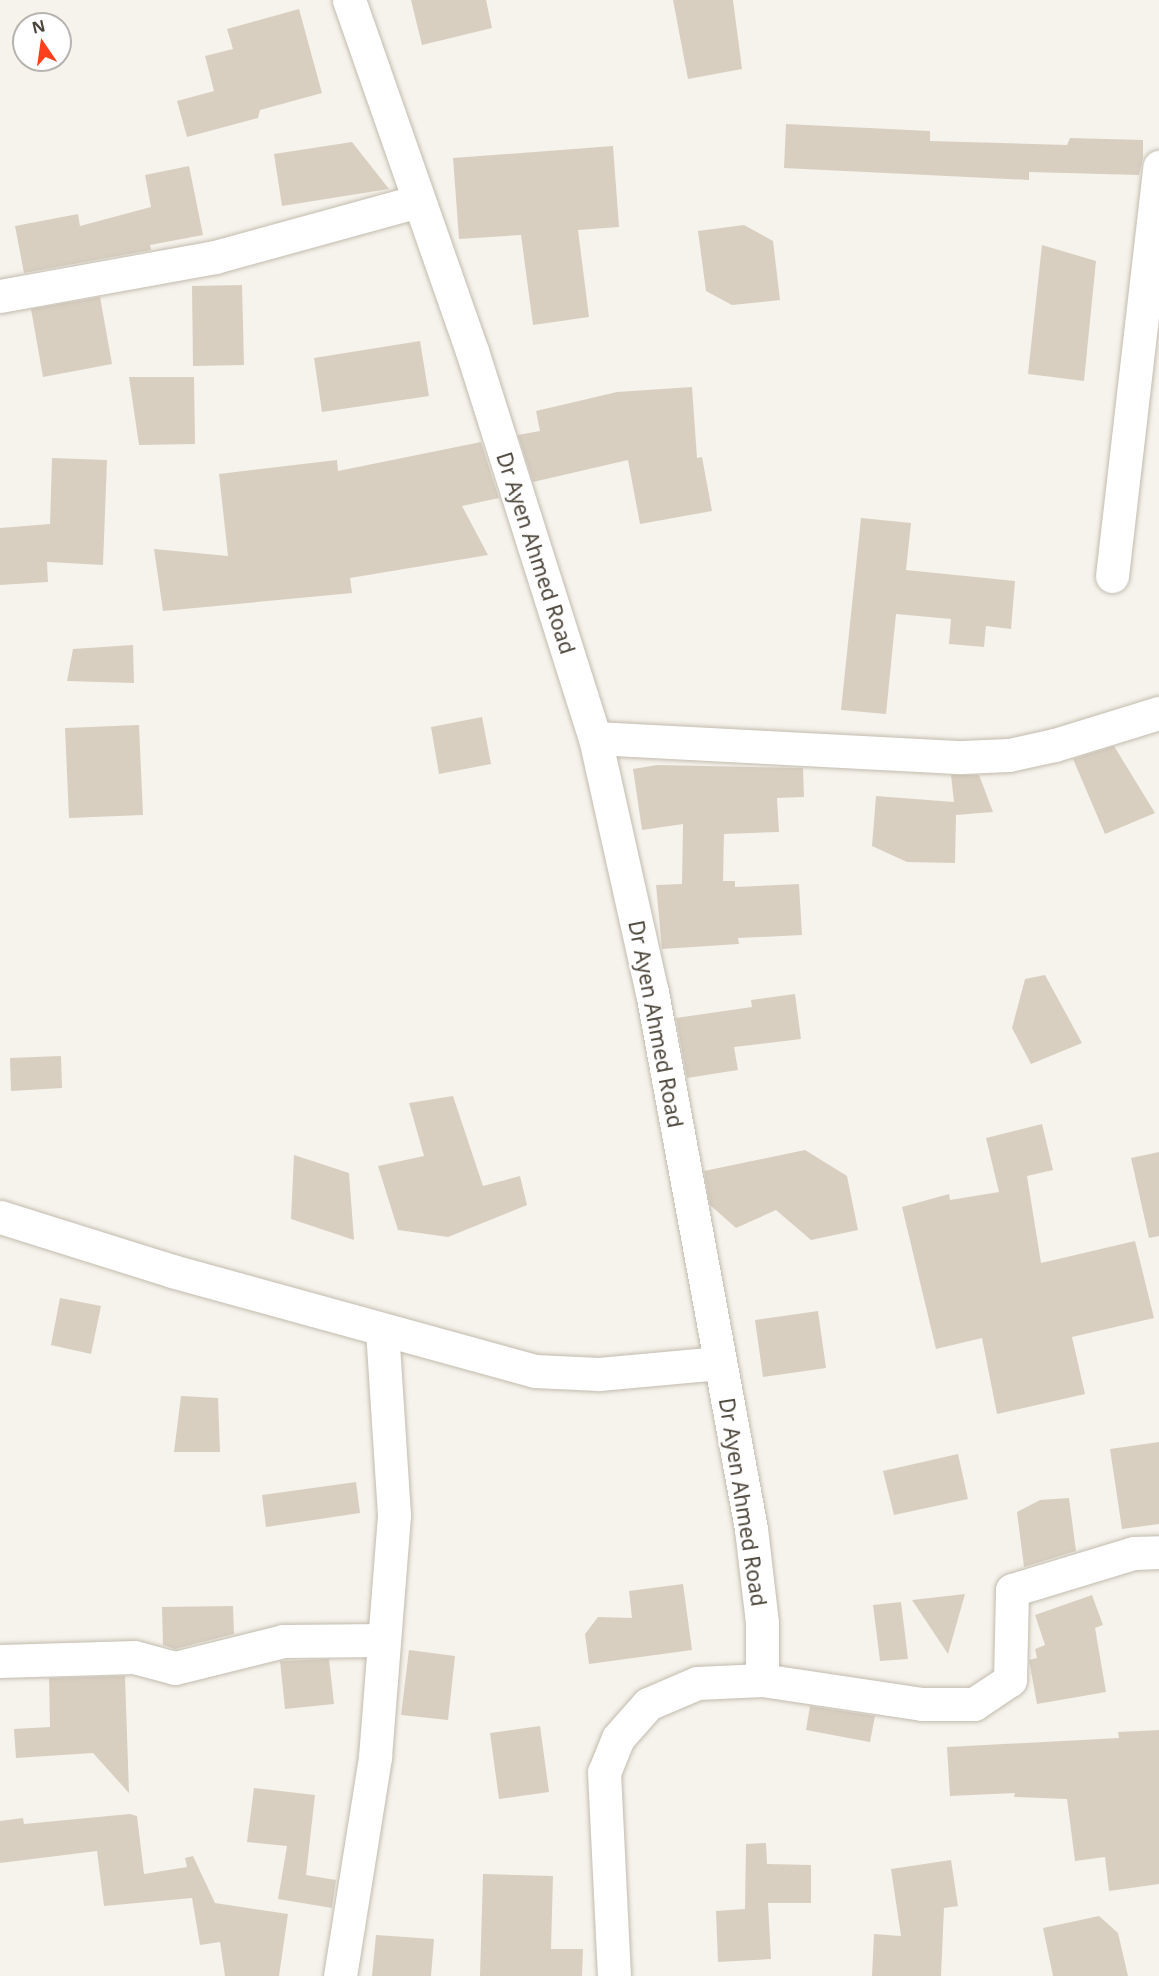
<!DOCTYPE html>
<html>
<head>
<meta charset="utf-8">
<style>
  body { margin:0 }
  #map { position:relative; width:1159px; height:1976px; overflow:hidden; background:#f6f3ec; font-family:"Noto Sans",sans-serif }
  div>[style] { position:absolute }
  .building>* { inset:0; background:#d8cfc1 }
  .roads { filter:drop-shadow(0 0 2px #c2bbae) drop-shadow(0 0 2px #c2bbae) }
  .minor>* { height:33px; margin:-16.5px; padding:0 16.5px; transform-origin:16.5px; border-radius:16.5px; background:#fff }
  span { translate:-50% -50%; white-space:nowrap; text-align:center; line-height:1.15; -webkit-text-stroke:5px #fff; paint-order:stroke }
  .street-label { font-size:21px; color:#4b4439 }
  .north { position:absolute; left:12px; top:12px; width:60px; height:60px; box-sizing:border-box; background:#fff; border:2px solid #b7b4b0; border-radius:50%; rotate:347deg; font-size:16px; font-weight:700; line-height:24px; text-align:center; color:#4b4439 }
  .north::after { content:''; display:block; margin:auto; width:21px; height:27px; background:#fc3f1d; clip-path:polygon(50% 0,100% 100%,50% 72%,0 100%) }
</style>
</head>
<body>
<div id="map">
  <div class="building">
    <i style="clip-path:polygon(411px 0,486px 0,492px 28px,422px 45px)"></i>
    <i style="clip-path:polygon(673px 0,733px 0,742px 69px,688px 79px)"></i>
    <i style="clip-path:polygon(299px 9px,322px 93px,260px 110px,258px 118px,187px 137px,177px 101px,214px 91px,205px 56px,233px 49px,227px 29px)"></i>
    <i style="clip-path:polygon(786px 124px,930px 131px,930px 141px,1067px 145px,1070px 138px,1143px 140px,1143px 158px,1139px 175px,1029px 172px,1029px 180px,784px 168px)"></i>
    <i style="clip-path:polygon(352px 142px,389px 189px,282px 206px,274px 154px)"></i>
    <i style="clip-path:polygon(613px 146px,619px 227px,578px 230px,589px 317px,533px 325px,521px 235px,459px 239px,453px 158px)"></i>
    <i style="clip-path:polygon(189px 166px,203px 235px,150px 245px,151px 250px,24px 273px,15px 226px,78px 214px,80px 226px,151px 207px,145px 175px)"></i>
    <i style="clip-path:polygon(744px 225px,773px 241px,780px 300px,732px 305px,706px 291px,698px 231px)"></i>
    <i style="clip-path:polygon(1042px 245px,1096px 261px,1084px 381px,1028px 374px)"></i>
    <i style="clip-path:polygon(242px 285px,244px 365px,193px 366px,192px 286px)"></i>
    <i style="clip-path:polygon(100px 297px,112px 364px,43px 377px,31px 309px)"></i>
    <i style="clip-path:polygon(420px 341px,429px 396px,322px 412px,314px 358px)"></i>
    <i style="clip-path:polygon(129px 377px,194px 377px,195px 444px,139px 445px)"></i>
    <i style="clip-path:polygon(692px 387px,697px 458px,702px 457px,712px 511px,640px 524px,628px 460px,533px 482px,518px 435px,540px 431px,536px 411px,617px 392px)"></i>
    <i style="clip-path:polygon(481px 442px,499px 498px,462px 506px,488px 555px,350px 578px,352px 593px,163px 611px,154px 549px,228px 556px,219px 474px,337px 460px,338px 471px)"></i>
    <i style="clip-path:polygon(52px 458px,107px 460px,103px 565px,47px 562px,48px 582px,0 585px,0 528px,50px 524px)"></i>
    <i style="clip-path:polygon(861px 518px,911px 523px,906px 570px,1015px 581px,1011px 629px,986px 626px,984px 647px,949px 644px,951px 619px,896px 614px,886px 714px,841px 710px)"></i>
    <i style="clip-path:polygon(133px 645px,134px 683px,67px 681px,73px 649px)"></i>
    <i style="clip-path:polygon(482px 717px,491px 764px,439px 774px,431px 727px)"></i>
    <i style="clip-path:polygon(139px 725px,143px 815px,69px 818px,65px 728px)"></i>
    <i style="clip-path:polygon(1114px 746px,1155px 813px,1105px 834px,1073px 759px)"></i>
    <i style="clip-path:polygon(657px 765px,803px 768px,804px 797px,777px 798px,779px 832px,724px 834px,723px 881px,735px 881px,735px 887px,799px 884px,802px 935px,738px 938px,739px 944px,662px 949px,656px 885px,682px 884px,683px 824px,642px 830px,633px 769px)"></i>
    <i style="clip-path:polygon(951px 775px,979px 775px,993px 812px,956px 815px,955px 863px,907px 862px,872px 846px,876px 796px,954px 802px)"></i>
    <i style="clip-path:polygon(1045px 975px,1082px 1043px,1031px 1064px,1012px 1028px,1025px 979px)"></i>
    <i style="clip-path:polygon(795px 994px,801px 1039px,734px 1047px,738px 1070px,687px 1078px,676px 1018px,752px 1007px,751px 1000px)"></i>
    <i style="clip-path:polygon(61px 1056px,62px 1088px,11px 1091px,10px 1058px)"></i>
    <i style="clip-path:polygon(453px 1096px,483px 1186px,520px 1176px,527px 1205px,448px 1237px,398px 1230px,378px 1166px,424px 1156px,409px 1103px)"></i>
    <i style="clip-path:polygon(1042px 1124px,1053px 1170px,1027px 1176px,1041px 1263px,1135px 1241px,1154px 1318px,1072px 1337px,1085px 1394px,997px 1414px,982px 1338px,936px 1349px,902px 1207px,949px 1194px,950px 1200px,999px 1192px,986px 1138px)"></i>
    <i style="clip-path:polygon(805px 1150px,847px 1176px,858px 1230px,811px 1240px,776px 1210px,736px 1228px,710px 1205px,704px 1171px)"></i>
    <i style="clip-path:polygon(1159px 1152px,1159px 1236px,1149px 1238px,1131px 1158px)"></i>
    <i style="clip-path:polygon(294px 1155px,349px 1173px,354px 1240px,291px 1219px)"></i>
    <i style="clip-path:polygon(60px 1298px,101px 1306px,91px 1354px,51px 1345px)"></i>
    <i style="clip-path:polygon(818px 1311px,826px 1368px,763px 1377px,755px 1320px)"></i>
    <i style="clip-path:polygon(181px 1396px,218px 1398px,220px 1452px,174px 1452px)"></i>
    <i style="clip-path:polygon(1159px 1442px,1159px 1524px,1122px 1529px,1110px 1449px)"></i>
    <i style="clip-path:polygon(958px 1454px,968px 1499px,894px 1515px,883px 1471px)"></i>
    <i style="clip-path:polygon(356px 1482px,360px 1513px,266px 1527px,262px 1495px)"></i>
    <i style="clip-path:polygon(1069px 1498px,1076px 1551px,1024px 1567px,1017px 1512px,1040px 1500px)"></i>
    <i style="clip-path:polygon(683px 1584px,692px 1650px,589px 1664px,585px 1634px,598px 1617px,632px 1618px,629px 1591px)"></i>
    <i style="clip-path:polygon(965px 1594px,948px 1654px,912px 1600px)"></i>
    <i style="clip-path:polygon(1092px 1595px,1103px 1625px,1095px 1628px,1106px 1692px,1037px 1704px,1029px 1660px,1037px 1658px,1035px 1649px,1045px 1645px,1035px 1615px)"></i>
    <i style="clip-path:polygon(901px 1602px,908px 1659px,880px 1661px,873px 1605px)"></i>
    <i style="clip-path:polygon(233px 1606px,234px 1634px,175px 1649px,163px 1645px,162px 1607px)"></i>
    <i style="clip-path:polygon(409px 1650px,455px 1656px,448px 1720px,401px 1715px)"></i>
    <i style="clip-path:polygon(329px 1659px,334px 1704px,285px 1709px,280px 1661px)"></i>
    <i style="clip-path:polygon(125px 1676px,129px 1793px,93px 1753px,16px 1758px,14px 1729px,50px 1727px,49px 1678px)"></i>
    <i style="clip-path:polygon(810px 1706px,875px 1716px,870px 1742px,806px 1730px)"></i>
    <i style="clip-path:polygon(540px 1726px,549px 1792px,499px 1799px,490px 1733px)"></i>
    <i style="clip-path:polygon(1159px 1730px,1159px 1884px,1109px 1891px,1105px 1857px,1075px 1861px,1067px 1799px,1014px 1797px,1015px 1793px,950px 1796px,947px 1747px,1119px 1738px,1118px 1732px)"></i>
    <i style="clip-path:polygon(254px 1788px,315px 1795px,306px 1875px,336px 1880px,332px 1908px,278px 1899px,287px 1846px,247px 1842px)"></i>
    <i style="clip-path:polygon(130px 1814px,137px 1816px,144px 1874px,187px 1867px,185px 1858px,193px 1856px,215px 1903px,288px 1914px,279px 1976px,225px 1976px,220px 1942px,200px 1945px,192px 1898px,104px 1906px,97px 1851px,0 1863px,0 1821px,23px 1818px,24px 1824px)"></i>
    <i style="clip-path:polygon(766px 1843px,767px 1864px,811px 1865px,811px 1903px,768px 1903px,771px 1959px,718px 1962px,716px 1911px,745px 1909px,746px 1844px)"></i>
    <i style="clip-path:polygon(951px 1860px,958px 1906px,944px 1908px,941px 1976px,872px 1976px,874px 1934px,901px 1936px,891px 1869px)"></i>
    <i style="clip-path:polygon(483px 1874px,553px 1876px,551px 1949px,583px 1949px,582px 1976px,480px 1976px)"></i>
    <i style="clip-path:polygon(1099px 1916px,1118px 1933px,1128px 1976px,1053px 1976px,1043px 1928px)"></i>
    <i style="clip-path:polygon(376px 1935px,434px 1939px,431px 1976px,372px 1976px)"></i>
  </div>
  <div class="roads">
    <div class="minor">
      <i style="left:349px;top:0;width:372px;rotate:70.7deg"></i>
      <i style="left:472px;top:351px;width:406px;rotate:72.4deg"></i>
      <i style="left:595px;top:738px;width:260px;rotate:77.4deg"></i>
      <i style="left:652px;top:992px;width:546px;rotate:79.55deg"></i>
      <i style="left:751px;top:1529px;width:95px;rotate:83.3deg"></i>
      <i style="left:762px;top:1623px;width:57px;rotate:90deg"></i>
      <i style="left:762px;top:1680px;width:65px;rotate:177.4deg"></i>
      <i style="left:697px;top:1683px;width:53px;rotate:156.8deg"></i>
      <i style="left:648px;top:1704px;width:45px;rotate:131.4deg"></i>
      <i style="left:618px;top:1738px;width:37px;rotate:112deg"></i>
      <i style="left:604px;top:1772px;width:204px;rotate:87.2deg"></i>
      <i style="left:0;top:296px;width:219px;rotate:-10.3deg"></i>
      <i style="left:215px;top:257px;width:211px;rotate:-15.4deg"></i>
      <i style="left:1112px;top:576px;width:412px;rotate:-83.4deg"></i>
      <i style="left:595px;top:738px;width:367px;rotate:3deg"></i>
      <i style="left:962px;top:757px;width:47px;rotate:-2.4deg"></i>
      <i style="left:1009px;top:755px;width:47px;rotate:-12.3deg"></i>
      <i style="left:1055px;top:745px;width:109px;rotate:-17.1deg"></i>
      <i style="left:0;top:1217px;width:180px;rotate:17.4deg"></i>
      <i style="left:172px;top:1271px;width:377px;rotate:15.4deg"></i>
      <i style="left:535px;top:1371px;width:64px;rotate:2.7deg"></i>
      <i style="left:599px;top:1374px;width:121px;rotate:-5.2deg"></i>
      <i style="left:0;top:1661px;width:134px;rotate:-1.7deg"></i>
      <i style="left:134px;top:1657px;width:42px;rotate:15deg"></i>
      <i style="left:175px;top:1668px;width:111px;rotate:-14deg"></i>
      <i style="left:283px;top:1641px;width:101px;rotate:-0.6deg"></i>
      <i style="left:762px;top:1680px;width:162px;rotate:8.5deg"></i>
      <i style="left:922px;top:1704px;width:52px"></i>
      <i style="left:974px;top:1704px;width:43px;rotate:-33.7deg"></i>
      <i style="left:1010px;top:1680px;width:90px;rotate:-88.7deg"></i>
      <i style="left:1012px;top:1590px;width:127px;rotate:-16.9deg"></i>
      <i style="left:1134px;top:1553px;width:25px;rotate:-2deg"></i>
      <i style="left:340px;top:1976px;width:222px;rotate:-80.9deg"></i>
      <i style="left:375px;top:1757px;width:243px;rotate:-85.5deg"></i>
      <i style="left:394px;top:1515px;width:186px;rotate:-93.7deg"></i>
    </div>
  </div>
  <div class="street-label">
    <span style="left:536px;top:553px;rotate:72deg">Dr Ayen Ahmed Road</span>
    <span style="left:656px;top:1024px;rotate:79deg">Dr Ayen Ahmed Road</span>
    <span style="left:743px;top:1502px;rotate:81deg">Dr Ayen Ahmed Road</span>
  </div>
  <div class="north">N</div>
</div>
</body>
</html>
